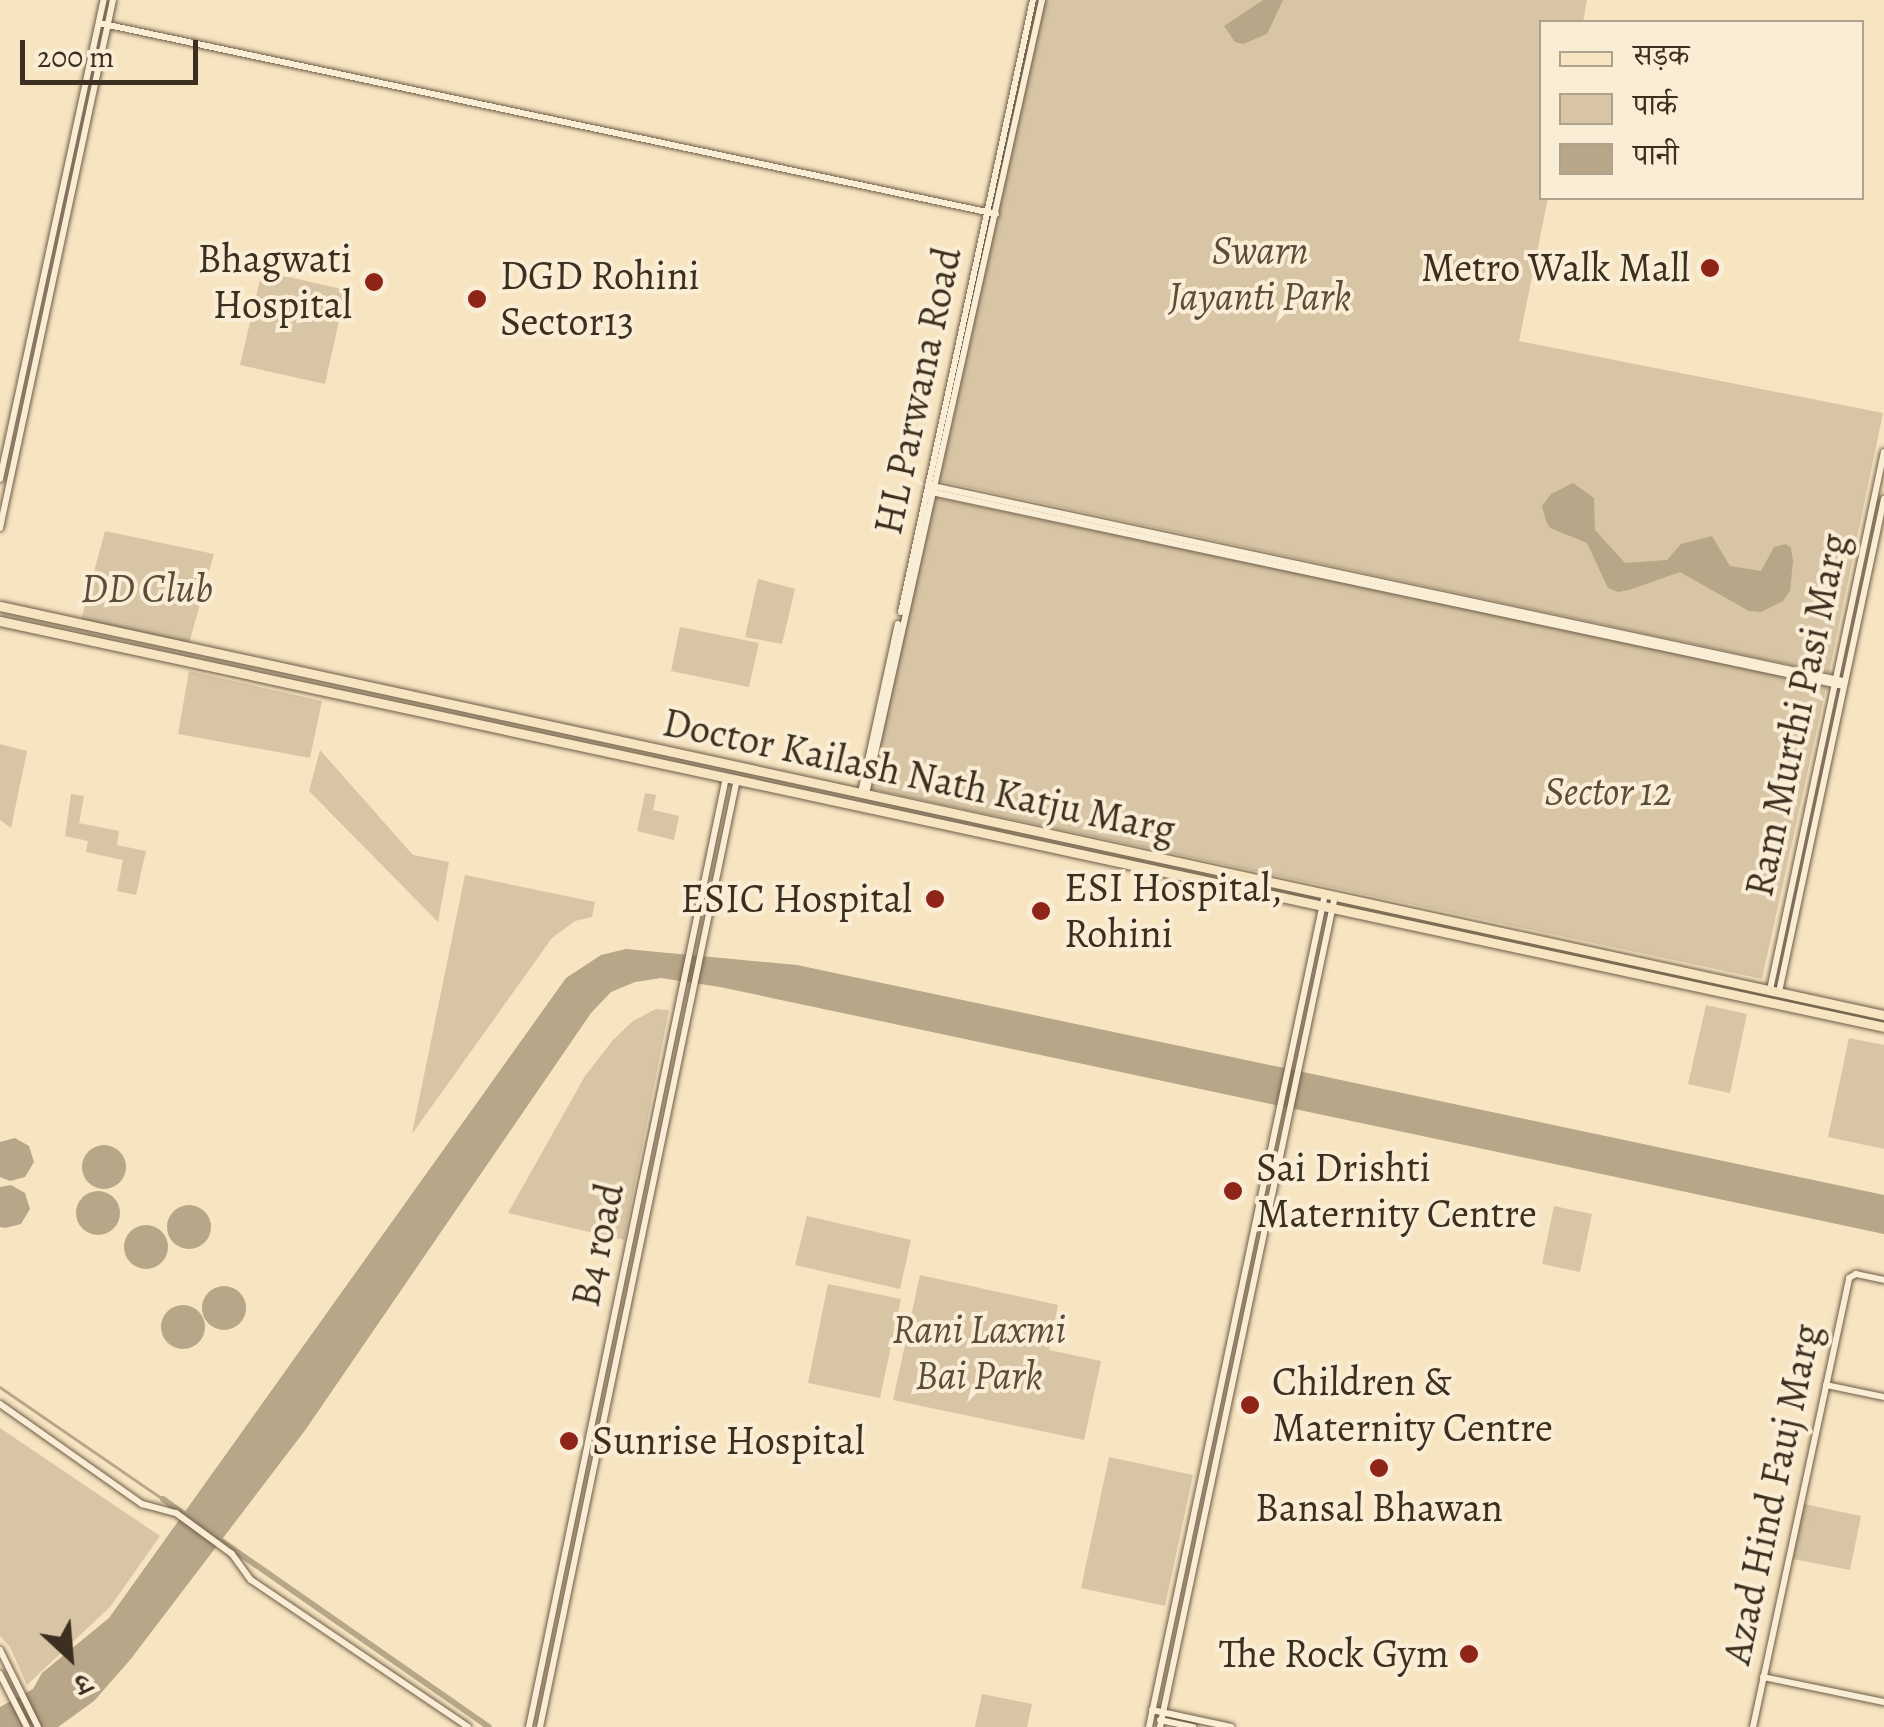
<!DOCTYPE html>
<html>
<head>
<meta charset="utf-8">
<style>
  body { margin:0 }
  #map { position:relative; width:1884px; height:1727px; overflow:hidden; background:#f7e4c0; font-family:Alegreya,"Noto Serif Devanagari",serif }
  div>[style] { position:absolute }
  .green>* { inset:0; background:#d7c5a5 }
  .water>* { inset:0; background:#b8a689 }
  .round { border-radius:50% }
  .stream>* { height:2.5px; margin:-1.25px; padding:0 1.25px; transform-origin:1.25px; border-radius:1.25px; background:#b8a689 }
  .canal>* { height:6px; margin:-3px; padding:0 3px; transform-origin:3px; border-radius:3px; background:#b8a689 }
  .roads { filter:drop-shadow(0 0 2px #6c5c47) drop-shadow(0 0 2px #6c5c47) }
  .minor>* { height:6px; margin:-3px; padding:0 3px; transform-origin:3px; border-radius:3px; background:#faedd6 }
  .major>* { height:9px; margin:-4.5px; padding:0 4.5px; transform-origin:4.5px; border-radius:4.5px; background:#f7e4c0 }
  .dots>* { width:28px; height:28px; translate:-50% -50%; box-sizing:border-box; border:5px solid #faedd6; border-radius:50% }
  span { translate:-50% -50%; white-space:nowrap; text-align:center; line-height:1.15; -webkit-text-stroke:8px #faedd6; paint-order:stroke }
  .park-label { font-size:40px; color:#5c4d3a; font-style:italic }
  .poi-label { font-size:40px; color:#3d2f1f }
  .right { translate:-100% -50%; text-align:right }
  .left { translate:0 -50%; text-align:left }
  .street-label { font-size:40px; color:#3d2f1f }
  .legend { position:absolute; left:1539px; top:20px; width:325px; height:180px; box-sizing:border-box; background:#faedd6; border:2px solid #aea18d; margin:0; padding:12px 18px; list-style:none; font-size:30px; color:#3d2f1f }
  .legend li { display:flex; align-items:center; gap:20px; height:50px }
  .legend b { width:50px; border:2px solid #aea18d }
  .north { position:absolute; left:20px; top:1607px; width:100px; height:100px; -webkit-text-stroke:8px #faedd6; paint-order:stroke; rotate:154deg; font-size:28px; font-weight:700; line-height:40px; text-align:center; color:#3d2f1f }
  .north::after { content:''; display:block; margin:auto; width:35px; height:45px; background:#3d2f1f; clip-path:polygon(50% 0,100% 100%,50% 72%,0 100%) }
  .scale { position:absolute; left:20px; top:40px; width:178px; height:45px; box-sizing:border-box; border:5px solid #3d2f1f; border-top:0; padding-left:12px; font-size:30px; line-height:35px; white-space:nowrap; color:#3d2f1f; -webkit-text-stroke:8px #faedd6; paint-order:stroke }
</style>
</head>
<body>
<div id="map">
  <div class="green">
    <i style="clip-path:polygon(1045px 0,1587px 0,1583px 22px,1542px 22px,1542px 198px,1548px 198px,1519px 341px,1883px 413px,1829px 673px,939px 481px)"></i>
    <i style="clip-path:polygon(262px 271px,346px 290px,325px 384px,240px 365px)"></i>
    <i style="clip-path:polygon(934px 497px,1827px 684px,1762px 979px,870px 789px)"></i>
    <i style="clip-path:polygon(105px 531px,214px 554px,188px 647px,80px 624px)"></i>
    <i style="clip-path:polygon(758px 579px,795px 589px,782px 644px,745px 637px)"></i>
    <i style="clip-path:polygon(680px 627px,759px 643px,749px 687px,671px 671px)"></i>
    <i style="clip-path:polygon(189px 671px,322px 701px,310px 758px,178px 734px)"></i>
    <i style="clip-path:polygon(0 744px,27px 751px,11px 828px,0 820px)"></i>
    <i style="clip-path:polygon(320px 750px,413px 855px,449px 862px,438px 922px,309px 791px)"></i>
    <i style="clip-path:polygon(645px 793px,656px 795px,653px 810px,679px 816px,674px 840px,637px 831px)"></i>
    <i style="clip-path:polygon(71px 794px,84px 796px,79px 823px,119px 831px,117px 845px,146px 851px,136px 895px,117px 891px,123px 860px,86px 852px,88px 841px,65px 836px)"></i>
    <i style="clip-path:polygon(465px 875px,595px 902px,592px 917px,575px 921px,552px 938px,412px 1134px)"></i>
    <i style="clip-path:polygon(1706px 1005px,1747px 1014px,1730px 1093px,1688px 1084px)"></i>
    <i style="clip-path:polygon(656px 1009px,669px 1010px,624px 1240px,508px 1213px,585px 1076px,613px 1040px,633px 1021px)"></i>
    <i style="clip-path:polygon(1849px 1038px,1884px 1045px,1884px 1149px,1828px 1137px)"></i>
    <i style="clip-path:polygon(1554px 1206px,1592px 1214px,1580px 1272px,1542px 1264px)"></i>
    <i style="clip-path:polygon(807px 1216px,911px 1240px,900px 1289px,795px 1265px)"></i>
    <i style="clip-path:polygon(920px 1275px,1058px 1305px,1049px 1350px,1101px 1361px,1084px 1440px,893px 1400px)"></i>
    <i style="clip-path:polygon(828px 1284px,901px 1299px,880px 1398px,808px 1383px)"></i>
    <i style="clip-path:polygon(0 1428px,160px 1536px,110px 1607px,27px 1685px,10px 1647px,0 1636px)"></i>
    <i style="clip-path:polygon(1109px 1457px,1193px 1475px,1165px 1606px,1081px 1588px)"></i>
    <i style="clip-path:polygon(1804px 1504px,1861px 1516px,1850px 1570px,1793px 1559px)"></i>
    <i style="clip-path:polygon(982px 1694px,1032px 1704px,1027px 1727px,975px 1727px)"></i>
  </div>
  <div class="water">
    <i style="clip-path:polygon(1263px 0,1283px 0,1267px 34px,1243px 44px,1235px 42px,1224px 26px)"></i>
    <i style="clip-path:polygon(1573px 483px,1594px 498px,1595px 530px,1625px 563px,1667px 560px,1681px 544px,1712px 536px,1730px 566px,1761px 571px,1774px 547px,1786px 544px,1791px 548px,1793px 561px,1790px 591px,1783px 601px,1761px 612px,1749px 611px,1680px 572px,1629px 590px,1618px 592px,1608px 588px,1587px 543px,1550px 528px,1546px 521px,1542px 506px,1551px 494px)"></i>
    <i style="clip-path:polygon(626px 949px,797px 965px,1884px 1195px,1884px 1234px,720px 987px,661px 978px,635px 982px,611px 992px,591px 1013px,306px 1429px,130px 1660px,94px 1701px,58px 1727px,0 1727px,0 1707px,33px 1689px,42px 1673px,109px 1618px,566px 978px,601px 955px)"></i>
    <i style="clip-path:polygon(15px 1138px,29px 1146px,34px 1162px,25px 1177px,10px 1181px,0 1177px,0 1142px)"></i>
    <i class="round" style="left:82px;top:1145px;width:44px;height:44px"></i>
    <i style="clip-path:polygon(11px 1185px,25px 1193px,30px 1209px,21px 1224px,5px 1228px,0 1227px,0 1187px)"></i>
    <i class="round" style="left:76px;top:1191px;width:44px;height:44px"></i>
    <i class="round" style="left:167px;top:1205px;width:44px;height:44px"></i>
    <i class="round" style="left:124px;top:1225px;width:44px;height:44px"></i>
    <i class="round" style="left:202px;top:1286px;width:44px;height:44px"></i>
    <i class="round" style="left:161px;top:1305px;width:44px;height:44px"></i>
  </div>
  <div class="stream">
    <i style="left:0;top:1387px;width:198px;rotate:34.5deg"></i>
  </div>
  <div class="canal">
    <i style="left:163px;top:1499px;width:34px;rotate:36deg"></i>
    <i style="left:217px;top:1538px;width:331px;rotate:34.8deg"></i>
  </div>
  <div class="roads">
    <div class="minor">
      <i style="left:99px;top:23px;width:917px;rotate:12.02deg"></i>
      <i style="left:0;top:479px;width:490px;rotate:-77.8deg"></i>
      <i style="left:928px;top:485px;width:937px;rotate:12.08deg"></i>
      <i style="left:927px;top:491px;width:937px;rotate:12.02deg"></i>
      <i style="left:0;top:528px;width:540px;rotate:-77.92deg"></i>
      <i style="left:901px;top:612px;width:626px;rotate:-77.83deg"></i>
      <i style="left:861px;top:793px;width:173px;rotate:-77.7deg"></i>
      <i style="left:866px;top:794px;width:813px;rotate:-77.5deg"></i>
      <i style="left:1770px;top:990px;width:550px;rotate:-78.04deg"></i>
      <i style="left:1779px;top:992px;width:504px;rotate:-77.98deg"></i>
      <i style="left:1826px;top:1385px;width:59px;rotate:11.7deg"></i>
      <i style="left:0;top:1404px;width:174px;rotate:35.2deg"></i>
      <i style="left:142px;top:1504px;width:35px;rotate:15deg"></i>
      <i style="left:176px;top:1513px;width:69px;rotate:36.2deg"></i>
      <i style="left:232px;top:1554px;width:32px;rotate:54deg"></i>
      <i style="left:251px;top:1580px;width:262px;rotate:34.1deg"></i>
      <i style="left:0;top:1650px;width:86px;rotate:63.7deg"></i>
      <i style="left:0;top:1674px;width:59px;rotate:63deg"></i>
      <i style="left:1763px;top:1677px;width:124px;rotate:11.7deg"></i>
      <i style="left:1152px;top:1710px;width:81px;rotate:12.1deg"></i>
      <i style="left:1160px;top:1720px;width:34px;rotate:12deg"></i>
      <i style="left:529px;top:1727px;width:970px;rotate:-78.28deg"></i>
      <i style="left:540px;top:1727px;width:968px;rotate:-78.26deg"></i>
      <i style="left:1149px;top:1727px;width:851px;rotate:-78.07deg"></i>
      <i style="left:1160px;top:1727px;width:849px;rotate:-78.11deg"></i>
      <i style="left:1753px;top:1727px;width:459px;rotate:-77.9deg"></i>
      <i style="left:1849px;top:1278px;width:8px;rotate:-30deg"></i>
      <i style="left:1856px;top:1274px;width:29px;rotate:12deg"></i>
    </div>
    <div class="major">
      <i style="left:0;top:606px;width:1928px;rotate:12.25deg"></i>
      <i style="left:0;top:621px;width:1927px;rotate:12.16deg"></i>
    </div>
  </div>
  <div class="dots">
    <i style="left:1710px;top:268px;background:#8f2418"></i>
    <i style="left:374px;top:282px;background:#8f2418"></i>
    <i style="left:477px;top:299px;background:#8f2418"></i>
    <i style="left:935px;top:899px;background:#8f2418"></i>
    <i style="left:1041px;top:911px;background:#8f2418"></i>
    <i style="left:1233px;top:1191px;background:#8f2418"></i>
    <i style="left:1250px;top:1405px;background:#8f2418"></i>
    <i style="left:569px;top:1441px;background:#8f2418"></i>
    <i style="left:1379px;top:1468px;background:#8f2418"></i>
    <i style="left:1469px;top:1654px;background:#8f2418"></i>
  </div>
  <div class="park-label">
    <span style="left:1260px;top:274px">Swarn<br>Jayanti Park</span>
    <span style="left:147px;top:589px">DD Club</span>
    <span style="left:1608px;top:792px">Sector 12</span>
    <span style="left:979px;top:1353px">Rani Laxmi<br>Bai Park</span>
  </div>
  <div class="poi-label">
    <span class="right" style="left:352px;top:282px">Bhagwati<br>Hospital</span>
    <span class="right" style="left:1690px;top:268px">Metro Walk Mall</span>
    <span class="left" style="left:500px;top:299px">DGD Rohini<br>Sector13</span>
    <span class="left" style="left:1064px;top:911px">ESI Hospital,<br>Rohini</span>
    <span class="right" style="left:912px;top:899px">ESIC Hospital</span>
    <span class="left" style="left:1256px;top:1191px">Sai Drishti<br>Maternity Centre</span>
    <span class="left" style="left:1272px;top:1405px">Children &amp;<br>Maternity Centre</span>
    <span class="left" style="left:592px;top:1441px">Sunrise Hospital</span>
    <span style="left:1379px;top:1508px">Bansal Bhawan</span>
    <span class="right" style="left:1449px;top:1654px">The Rock Gym</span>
  </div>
  <div class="street-label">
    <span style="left:918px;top:391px;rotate:-78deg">HL Parwana Road</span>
    <span style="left:1797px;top:715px;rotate:-78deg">Ram Murthi Pasi Marg</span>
    <span style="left:919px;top:776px;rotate:12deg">Doctor Kailash Nath Katju Marg</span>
    <span style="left:598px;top:1245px;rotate:-78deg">B4 road</span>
    <span style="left:1772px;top:1494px;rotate:-78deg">Azad Hind Fauj Marg</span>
  </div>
  <ul class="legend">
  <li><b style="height:12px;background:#f7e4c0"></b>सड़क</li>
  <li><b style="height:28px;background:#d7c5a5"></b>पार्क</li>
  <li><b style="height:28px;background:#b8a689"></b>पानी</li>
  </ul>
  <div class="north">उ</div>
  <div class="scale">200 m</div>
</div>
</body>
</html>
